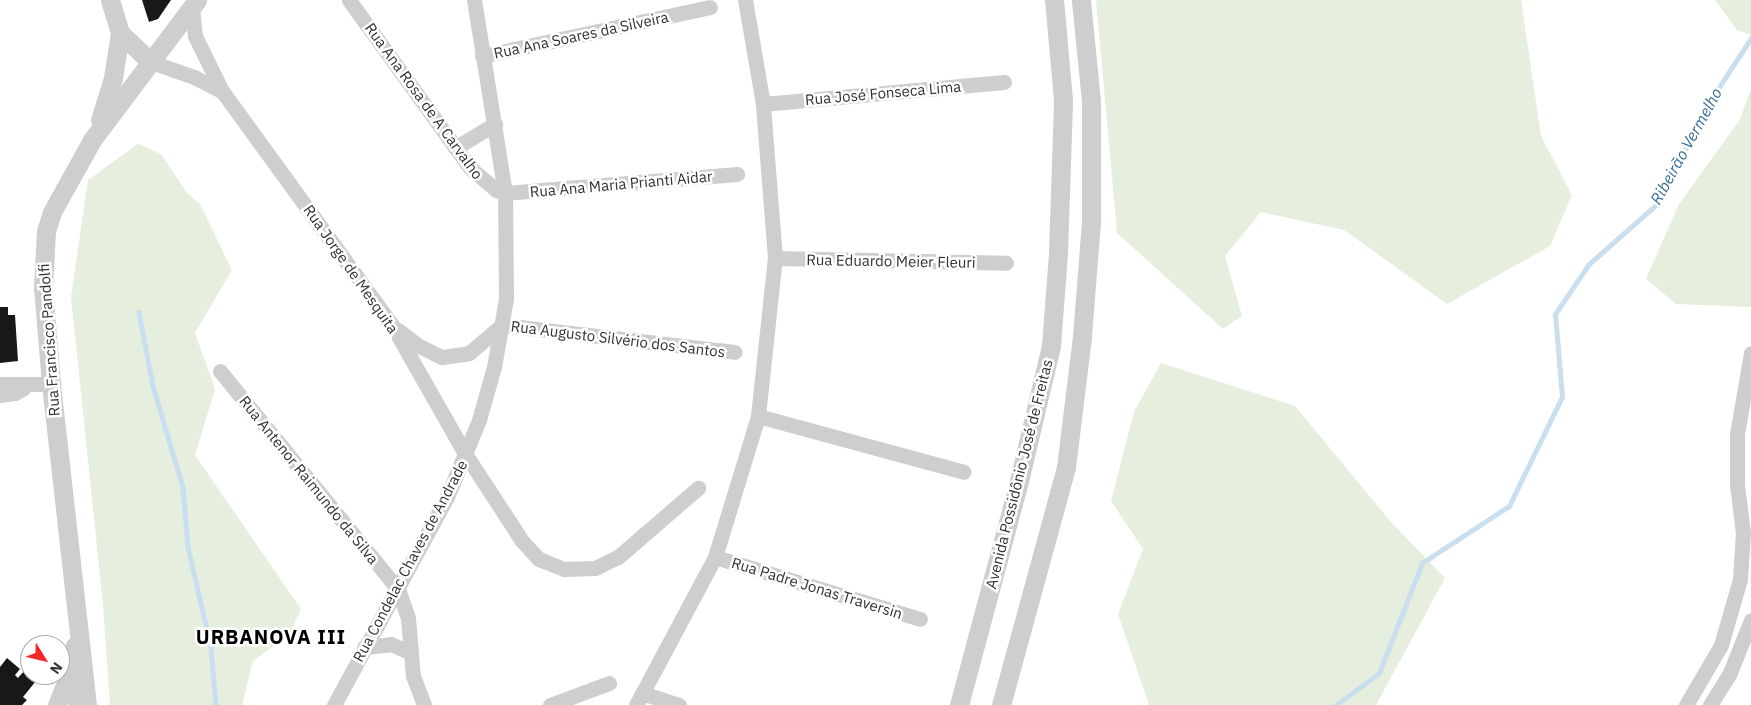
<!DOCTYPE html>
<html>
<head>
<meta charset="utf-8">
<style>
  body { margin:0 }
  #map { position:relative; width:1751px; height:705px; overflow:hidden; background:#fff; font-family:"IBM Plex Sans",sans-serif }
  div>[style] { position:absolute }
  .green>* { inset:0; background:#e6efde }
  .stream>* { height:4.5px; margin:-2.25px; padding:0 2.25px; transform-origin:2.25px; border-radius:2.25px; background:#c9deef }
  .building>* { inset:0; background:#181818 }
  .minor>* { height:15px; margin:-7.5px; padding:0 7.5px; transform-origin:7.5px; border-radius:7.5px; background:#cecece }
  .tertiary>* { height:19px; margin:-9.5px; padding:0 9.5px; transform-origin:9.5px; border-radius:9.5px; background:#cecece }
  span { translate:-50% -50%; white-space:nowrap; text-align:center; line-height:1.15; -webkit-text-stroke:5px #fff; paint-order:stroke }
  .street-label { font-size:15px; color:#313131 }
  .water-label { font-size:16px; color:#376d9a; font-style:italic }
  .district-label { font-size:20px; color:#000; font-weight:700; letter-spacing:1px }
  .north { position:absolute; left:20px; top:635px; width:50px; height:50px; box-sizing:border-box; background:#fff; border:1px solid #adadad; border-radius:50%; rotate:126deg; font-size:14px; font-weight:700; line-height:20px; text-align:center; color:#313131 }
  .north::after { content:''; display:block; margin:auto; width:18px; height:22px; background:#f22928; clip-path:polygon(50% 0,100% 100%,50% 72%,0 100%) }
</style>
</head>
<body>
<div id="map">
  <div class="green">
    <i style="clip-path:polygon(1096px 0,1521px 0,1541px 136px,1572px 195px,1550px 246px,1447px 304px,1344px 230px,1261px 212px,1225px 256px,1242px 316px,1223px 329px,1117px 233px)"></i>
    <i style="clip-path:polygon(1715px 0,1751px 0,1751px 35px,1737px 30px)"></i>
    <i style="clip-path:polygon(1751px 89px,1751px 307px,1676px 304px,1646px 279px,1679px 204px,1739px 121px)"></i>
    <i style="clip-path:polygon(138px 144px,161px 154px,187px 193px,200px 204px,232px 270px,195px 333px,215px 389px,195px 455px,301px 609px,289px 635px,253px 661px,242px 705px,110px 705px,103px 605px,71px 297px,88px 180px)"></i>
    <i style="clip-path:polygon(1161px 363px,1295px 406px,1390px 521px,1445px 578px,1376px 705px,1149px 705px,1118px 614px,1143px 549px,1111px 501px,1134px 412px)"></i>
  </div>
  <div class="stream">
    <i style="left:139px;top:312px;width:75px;rotate:79.3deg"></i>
    <i style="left:153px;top:386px;width:105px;rotate:73.5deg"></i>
    <i style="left:183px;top:487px;width:60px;rotate:85.2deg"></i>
    <i style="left:188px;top:547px;width:103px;rotate:77deg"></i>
    <i style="left:211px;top:647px;width:58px;rotate:85.1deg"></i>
    <i style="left:1336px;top:705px;width:54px;rotate:-36.7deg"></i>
    <i style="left:1379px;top:673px;width:118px;rotate:-68.6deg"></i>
    <i style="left:1422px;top:563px;width:104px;rotate:-33.2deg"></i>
    <i style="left:1509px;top:506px;width:121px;rotate:-64.1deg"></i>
    <i style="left:1562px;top:397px;width:83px;rotate:-94.8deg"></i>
    <i style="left:1555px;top:314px;width:60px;rotate:-55.8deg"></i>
    <i style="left:1589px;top:264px;width:91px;rotate:-41.4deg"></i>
    <i style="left:1657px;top:204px;width:116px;rotate:-62.8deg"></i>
    <i style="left:1710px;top:101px;width:75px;rotate:-56.9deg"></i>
  </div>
  <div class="building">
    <i style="clip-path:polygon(142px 0,171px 0,158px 19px,149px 22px)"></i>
    <i style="clip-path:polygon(0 307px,8px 307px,8px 315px,15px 315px,18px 361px,0 363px)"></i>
    <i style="clip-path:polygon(7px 658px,20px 669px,15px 675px,18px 678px,24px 671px,36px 681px,23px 697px,27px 700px,22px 705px,0 705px,0 667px)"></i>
  </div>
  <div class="minor">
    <i style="left:349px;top:0;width:207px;rotate:54.2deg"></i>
    <i style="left:470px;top:168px;width:34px;rotate:40deg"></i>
    <i style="left:496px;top:190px;width:9px;rotate:18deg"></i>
    <i style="left:505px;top:193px;width:233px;rotate:-4.7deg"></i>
    <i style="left:192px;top:8px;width:28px;rotate:84deg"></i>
    <i style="left:195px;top:36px;width:61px;rotate:63.9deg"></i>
    <i style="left:222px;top:91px;width:289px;rotate:54deg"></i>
    <i style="left:392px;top:325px;width:150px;rotate:60.4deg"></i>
    <i style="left:466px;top:455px;width:103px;rotate:56.9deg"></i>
    <i style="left:522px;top:541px;width:25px;rotate:47deg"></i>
    <i style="left:539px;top:559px;width:27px;rotate:22deg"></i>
    <i style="left:564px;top:569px;width:31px;rotate:-2deg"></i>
    <i style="left:595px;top:568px;width:25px;rotate:-26deg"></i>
    <i style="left:618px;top:557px;width:106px;rotate:-40.8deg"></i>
    <i style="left:482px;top:56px;width:233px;rotate:-12.1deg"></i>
    <i style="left:151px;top:62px;width:46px;rotate:19.2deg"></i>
    <i style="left:194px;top:77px;width:31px;rotate:27deg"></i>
    <i style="left:763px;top:104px;width:242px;rotate:-5.2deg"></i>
    <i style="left:455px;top:148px;width:47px;rotate:-31deg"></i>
    <i style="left:775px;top:258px;width:231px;rotate:1.2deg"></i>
    <i style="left:398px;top:330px;width:24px;rotate:38deg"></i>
    <i style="left:417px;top:345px;width:28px;rotate:26deg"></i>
    <i style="left:442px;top:357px;width:27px;rotate:-8deg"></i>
    <i style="left:469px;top:353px;width:43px;rotate:-40.3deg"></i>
    <i style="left:502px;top:325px;width:234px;rotate:6.6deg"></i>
    <i style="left:220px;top:371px;width:281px;rotate:50.8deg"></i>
    <i style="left:398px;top:589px;width:31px;rotate:71deg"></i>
    <i style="left:408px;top:618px;width:58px;rotate:85.1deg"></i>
    <i style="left:413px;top:676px;width:31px;rotate:69deg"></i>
    <i style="left:0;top:384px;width:51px"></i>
    <i style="left:0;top:395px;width:15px;rotate:-8deg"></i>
    <i style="left:15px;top:393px;width:10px;rotate:-29deg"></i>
    <i style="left:758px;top:416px;width:213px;rotate:15.2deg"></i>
    <i style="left:715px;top:557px;width:214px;rotate:16.8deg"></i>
    <i style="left:364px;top:647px;width:27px;rotate:-6deg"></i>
    <i style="left:391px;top:644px;width:22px;rotate:24deg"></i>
    <i style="left:69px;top:676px;width:30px;rotate:75deg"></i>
    <i style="left:642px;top:693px;width:39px;rotate:18deg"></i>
    <i style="left:334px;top:705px;width:237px;rotate:-61.5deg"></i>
    <i style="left:447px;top:497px;width:83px;rotate:-67.4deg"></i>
    <i style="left:479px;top:420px;width:55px;rotate:-74.2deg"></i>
    <i style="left:494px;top:367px;width:69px;rotate:-80deg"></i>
    <i style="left:506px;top:299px;width:106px;rotate:-90.5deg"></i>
    <i style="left:505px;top:193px;width:195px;rotate:-99.1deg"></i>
    <i style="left:550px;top:705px;width:63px;rotate:-20.4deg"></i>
    <i style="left:636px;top:705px;width:168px;rotate:-61.9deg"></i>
    <i style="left:715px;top:557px;width:147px;rotate:-73deg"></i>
    <i style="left:758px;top:416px;width:159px;rotate:-83.9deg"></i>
    <i style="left:775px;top:258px;width:154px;rotate:-94.5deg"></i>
    <i style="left:763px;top:104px;width:106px;rotate:-99.8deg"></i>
    <i style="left:1686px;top:705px;width:69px;rotate:-59.7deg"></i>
    <i style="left:1721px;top:645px;width:69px;rotate:-73.9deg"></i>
    <i style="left:1740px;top:579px;width:46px;rotate:-86.3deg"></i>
    <i style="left:1743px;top:533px;width:48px;rotate:-97.1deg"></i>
    <i style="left:1737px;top:485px;width:51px;rotate:-90deg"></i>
    <i style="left:1737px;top:434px;width:82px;rotate:-80.2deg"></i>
    <i style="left:1710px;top:705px;width:36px;rotate:-58deg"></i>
    <i style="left:1729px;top:675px;width:59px;rotate:-68.2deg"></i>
  </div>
  <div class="tertiary">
    <i style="left:110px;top:0;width:34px;rotate:73deg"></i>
    <i style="left:120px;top:33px;width:42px;rotate:43.1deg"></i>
    <i style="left:100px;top:120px;width:44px;rotate:-72.8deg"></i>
    <i style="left:113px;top:78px;width:46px;rotate:-81.2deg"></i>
    <i style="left:57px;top:705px;width:31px;rotate:-68deg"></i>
    <i style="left:69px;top:676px;width:31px;rotate:-79deg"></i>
    <i style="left:87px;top:705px;width:323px;rotate:-96.4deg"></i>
    <i style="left:51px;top:384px;width:97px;rotate:-94.7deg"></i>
    <i style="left:43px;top:287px;width:56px;rotate:-86.9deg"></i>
    <i style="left:46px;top:231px;width:20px;rotate:-72deg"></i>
    <i style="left:52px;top:212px;width:82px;rotate:-60.9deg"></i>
    <i style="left:92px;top:140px;width:175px;rotate:-53.1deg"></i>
    <i style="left:959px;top:705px;width:232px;rotate:-75deg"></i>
    <i style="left:1019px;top:481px;width:139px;rotate:-76.7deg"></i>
    <i style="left:1051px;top:346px;width:93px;rotate:-85.7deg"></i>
    <i style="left:1058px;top:253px;width:153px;rotate:-88.1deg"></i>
    <i style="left:1063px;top:100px;width:100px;rotate:-95.1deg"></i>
    <i style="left:1001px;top:705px;width:247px;rotate:-74.7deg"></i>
    <i style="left:1066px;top:467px;width:132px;rotate:-83deg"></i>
    <i style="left:1082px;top:336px;width:114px;rotate:-85.5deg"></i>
    <i style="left:1091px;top:222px;width:121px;rotate:-90deg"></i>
    <i style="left:1091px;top:101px;width:101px;rotate:-95.7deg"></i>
  </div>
  <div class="street-label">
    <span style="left:581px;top:35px;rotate:-12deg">Rua Ana Soares da Silveira</span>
    <span style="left:883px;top:93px;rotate:-5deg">Rua José Fonseca Lima</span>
    <span style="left:424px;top:101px;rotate:54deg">Rua Ana Rosa de A Carvalho</span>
    <span style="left:621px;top:184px;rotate:-5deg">Rua Ana Maria Prianti Aidar</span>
    <span style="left:891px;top:261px;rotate:1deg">Rua Eduardo Meier Fleuri</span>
    <span style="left:351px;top:269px;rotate:55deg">Rua Jorge de Mesquita</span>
    <span style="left:618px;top:339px;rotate:7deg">Rua Augusto Silvério dos Santos</span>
    <span style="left:49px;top:340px;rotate:-94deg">Rua Francisco Pandolfi</span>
    <span style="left:1019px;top:474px;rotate:-76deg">Avenida Possidônio José de Freitas</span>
    <span style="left:309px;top:480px;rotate:51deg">Rua Antenor Raimundo da Silva</span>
    <span style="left:410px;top:561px;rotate:-62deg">Rua Condelac Chaves de Andrade</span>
    <span style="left:817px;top:588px;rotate:17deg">Rua Padre Jonas Traversin</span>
  </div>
  <div class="water-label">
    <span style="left:1686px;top:146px;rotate:-61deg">Ribeirão Vermelho</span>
  </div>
  <div class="district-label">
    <span style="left:271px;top:636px">URBANOVA III</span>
  </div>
  <div class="north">N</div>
</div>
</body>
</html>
